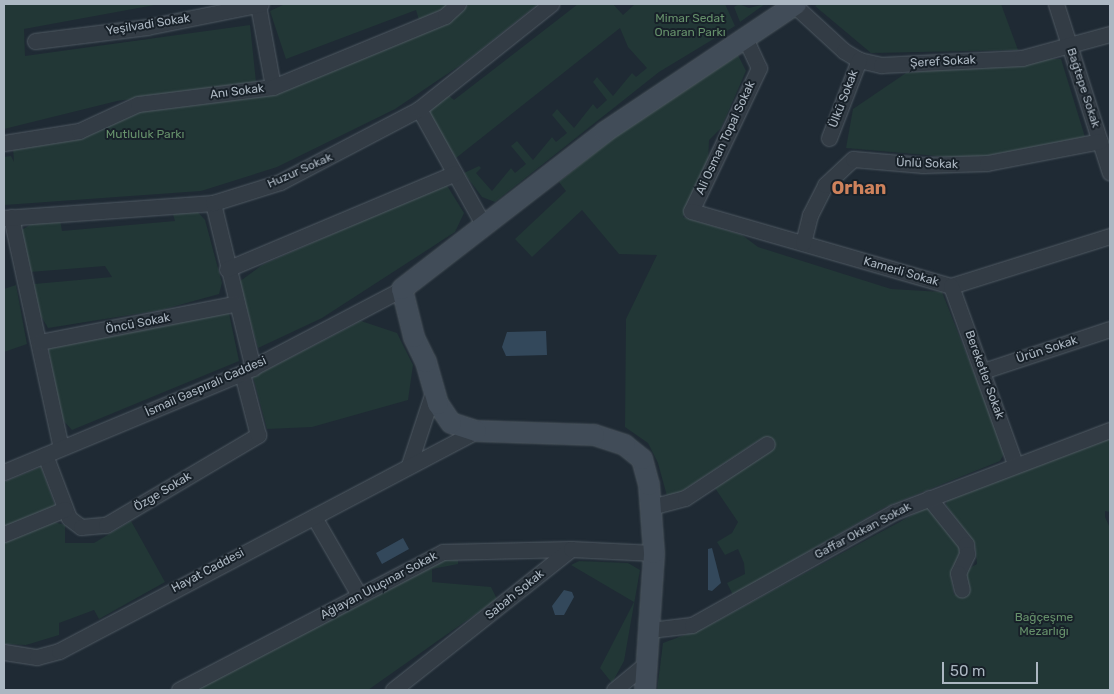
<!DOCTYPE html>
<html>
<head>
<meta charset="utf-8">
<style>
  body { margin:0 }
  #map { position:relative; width:1114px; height:694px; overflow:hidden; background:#1f2a34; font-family:Rubik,sans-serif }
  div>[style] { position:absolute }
  .green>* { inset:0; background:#223736 }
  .water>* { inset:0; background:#33485b }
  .roads { filter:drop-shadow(0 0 1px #505a63) drop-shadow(0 0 1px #505a63) }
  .street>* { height:15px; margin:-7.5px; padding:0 7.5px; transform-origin:7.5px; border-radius:7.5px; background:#333c45 }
  .secondary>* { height:20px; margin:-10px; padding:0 10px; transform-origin:10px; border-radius:10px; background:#414c58 }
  span { translate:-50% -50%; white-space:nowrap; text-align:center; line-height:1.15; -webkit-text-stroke:4px #182129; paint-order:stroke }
  .park-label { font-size:12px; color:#66916b }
  .street-label { font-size:12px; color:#acb7c2 }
  .district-label { font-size:18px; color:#ce825c; font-weight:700 }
  .frame { position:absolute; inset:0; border:5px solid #acb7c2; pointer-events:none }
  .scale { position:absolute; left:942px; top:662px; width:96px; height:22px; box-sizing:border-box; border:2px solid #acb7c2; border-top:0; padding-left:6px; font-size:15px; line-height:18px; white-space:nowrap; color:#acb7c2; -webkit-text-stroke:4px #182129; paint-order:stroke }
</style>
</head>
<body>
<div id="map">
  <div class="green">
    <i style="clip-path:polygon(4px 4px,160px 4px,24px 29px,25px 56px,250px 25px,256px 82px,117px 101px,4px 129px)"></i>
    <i style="clip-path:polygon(285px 4px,453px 4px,419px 20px,416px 10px,286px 59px,270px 11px)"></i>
    <i style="clip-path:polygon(469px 4px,538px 4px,465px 62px,395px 109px,277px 167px,201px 191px,4px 205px,4px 157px,11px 156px,14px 162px,13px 147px,132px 111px,267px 95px,456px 16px)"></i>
    <i style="clip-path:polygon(578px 4px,613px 4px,623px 15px,635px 4px,725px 4px,735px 26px,659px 72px,495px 202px,482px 197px,464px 173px,479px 166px,481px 168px,476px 173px,492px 191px,511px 168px,515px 173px,526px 164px,511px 146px,517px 141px,533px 160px,552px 137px,556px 142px,567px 133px,552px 115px,557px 109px,574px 128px,593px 104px,597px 109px,607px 100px,593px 82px,597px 77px,613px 96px,632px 73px,636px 77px,647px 68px,628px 47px,620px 28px,456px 158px,428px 114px,435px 101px,448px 95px,454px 100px)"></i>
    <i style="clip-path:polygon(739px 4px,749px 8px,765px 4px,740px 22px,734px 7px)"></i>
    <i style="clip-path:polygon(818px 4px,1001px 4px,1018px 50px,871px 53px,815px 6px)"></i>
    <i style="clip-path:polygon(738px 55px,746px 71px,721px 128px,709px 140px,708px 164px,683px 217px,742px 235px,758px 247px,891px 289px,942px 292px,1005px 452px,1000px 461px,885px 507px,733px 595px,727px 583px,745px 574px,744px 563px,738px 549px,725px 555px,717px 542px,732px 533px,738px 522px,715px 488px,771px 450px,762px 438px,679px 493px,667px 496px,658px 463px,648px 443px,625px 427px,626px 319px,657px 255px,619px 254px,582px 210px,532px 257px,515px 239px,566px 191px,559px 182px,629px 125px)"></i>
    <i style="clip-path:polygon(1043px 59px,1061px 59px,1085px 137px,971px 159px,846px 148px,853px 109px,906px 73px)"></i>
    <i style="clip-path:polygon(446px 184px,464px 213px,455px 232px,322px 318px,258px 348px,239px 282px,262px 265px)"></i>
    <i style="clip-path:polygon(196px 210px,205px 220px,222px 283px,219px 294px,161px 310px,48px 328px,38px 311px,34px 284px,112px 277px,105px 266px,30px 272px,20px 231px,38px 220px,60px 219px,62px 231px,175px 221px,172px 211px)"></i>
    <i style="clip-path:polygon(16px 285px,27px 344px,4px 352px,4px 289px)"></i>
    <i style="clip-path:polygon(229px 313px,239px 361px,72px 430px,61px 418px,48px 347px)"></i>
    <i style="clip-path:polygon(361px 321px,397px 333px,413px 365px,408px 400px,312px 427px,267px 429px,253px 377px)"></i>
    <i style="clip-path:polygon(1110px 437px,1110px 512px,1105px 511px,1105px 517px,1110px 528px,1110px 690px,657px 690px,663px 643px,706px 627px,929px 506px,951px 530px,960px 550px,951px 577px,954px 595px,962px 590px,966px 570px,977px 564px,975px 544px,946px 505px,947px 500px)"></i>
    <i style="clip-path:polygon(41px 467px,56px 508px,4px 530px,4px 482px)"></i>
    <i style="clip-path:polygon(47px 520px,65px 525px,65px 543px,94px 543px,131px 521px,165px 582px,99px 619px,94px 610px,59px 623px,59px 635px,26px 645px,4px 644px,4px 538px)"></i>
    <i style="clip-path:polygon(458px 558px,458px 564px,432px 569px,432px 582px,491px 587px,497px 599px,368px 690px,192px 690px,439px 561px)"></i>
    <i style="clip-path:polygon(579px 561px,628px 563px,640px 570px,624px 661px,612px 683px,600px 668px,634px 602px,571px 565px)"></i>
  </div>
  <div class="water">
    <i style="clip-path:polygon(546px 331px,547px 355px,506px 356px,502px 347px,507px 332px)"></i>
    <i style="clip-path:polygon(403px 538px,409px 549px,382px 564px,376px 553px)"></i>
    <i style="clip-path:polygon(712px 548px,721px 583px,712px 591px,708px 590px,708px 549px)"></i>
    <i style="clip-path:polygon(564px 590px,572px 592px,574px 597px,564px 615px,555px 615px,552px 606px)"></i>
  </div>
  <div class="roads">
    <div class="street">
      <i style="left:1056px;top:4px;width:177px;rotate:72.3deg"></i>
      <i style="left:258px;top:5px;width:83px;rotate:79.6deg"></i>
      <i style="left:794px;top:5px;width:68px;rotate:42.6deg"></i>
      <i style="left:844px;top:51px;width:17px;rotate:31deg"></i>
      <i style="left:859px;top:60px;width:23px;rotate:13deg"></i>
      <i style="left:881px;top:65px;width:141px;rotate:-2.8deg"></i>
      <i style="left:1022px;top:58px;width:91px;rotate:-15.3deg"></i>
      <i style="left:745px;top:38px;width:33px;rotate:65deg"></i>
      <i style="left:759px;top:68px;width:158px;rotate:115.4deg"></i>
      <i style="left:691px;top:211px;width:271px;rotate:16.1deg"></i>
      <i style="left:951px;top:286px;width:167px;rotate:-17.5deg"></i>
      <i style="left:35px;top:41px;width:113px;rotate:-7.1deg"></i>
      <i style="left:147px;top:27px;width:116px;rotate:-11.4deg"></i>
      <i style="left:419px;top:109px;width:134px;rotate:60.9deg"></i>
      <i style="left:829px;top:138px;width:84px;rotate:-69deg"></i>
      <i style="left:4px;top:143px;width:76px;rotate:-9.1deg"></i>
      <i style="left:79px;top:131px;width:65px;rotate:-24.6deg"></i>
      <i style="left:138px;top:104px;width:136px;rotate:-7.2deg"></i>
      <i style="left:273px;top:87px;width:186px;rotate:-22.4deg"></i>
      <i style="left:445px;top:16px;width:18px;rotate:-43deg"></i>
      <i style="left:213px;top:203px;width:170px;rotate:76.4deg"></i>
      <i style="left:11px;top:217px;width:236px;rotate:77.8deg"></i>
      <i style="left:4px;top:218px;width:210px;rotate:-4.1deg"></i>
      <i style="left:213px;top:203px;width:70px;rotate:-17.4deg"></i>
      <i style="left:280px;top:182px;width:157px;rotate:-27.7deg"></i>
      <i style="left:419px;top:109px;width:169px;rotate:-38.5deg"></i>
      <i style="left:803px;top:243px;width:29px;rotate:-76deg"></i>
      <i style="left:810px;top:215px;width:34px;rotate:-63deg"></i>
      <i style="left:825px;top:185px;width:38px;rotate:-43deg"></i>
      <i style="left:853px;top:159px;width:70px;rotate:4.9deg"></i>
      <i style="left:923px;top:165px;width:64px;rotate:-1.8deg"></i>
      <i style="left:987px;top:163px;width:115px;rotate:-11deg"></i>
      <i style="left:227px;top:269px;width:247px;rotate:-22.8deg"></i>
      <i style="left:951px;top:286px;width:189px;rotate:70.2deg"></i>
      <i style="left:40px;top:342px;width:198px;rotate:-11.1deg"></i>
      <i style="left:983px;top:371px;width:134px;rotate:-18.3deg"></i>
      <i style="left:45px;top:455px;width:67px;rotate:69.1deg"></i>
      <i style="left:69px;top:518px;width:15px;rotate:37deg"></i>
      <i style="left:81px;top:527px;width:25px;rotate:-5deg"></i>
      <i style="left:106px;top:525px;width:177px;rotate:-30.6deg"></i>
      <i style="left:258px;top:435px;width:64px;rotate:-104.5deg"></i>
      <i style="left:409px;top:465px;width:80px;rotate:-71.8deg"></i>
      <i style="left:4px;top:472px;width:258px;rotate:-22.6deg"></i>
      <i style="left:242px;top:373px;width:181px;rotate:-27.7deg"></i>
      <i style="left:929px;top:498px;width:59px;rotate:51.2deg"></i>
      <i style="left:966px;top:544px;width:10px;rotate:84deg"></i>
      <i style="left:967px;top:554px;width:21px;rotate:115deg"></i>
      <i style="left:958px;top:573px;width:17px;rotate:77deg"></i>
      <i style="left:651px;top:507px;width:35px;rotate:-15deg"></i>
      <i style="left:685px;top:498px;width:98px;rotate:-33.4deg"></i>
      <i style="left:314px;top:517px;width:90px;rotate:60deg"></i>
      <i style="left:4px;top:534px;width:66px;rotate:-22.3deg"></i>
      <i style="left:650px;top:630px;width:42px;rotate:-6.8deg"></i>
      <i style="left:692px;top:625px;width:231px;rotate:-29.2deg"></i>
      <i style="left:894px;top:512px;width:231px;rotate:-20.8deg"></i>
      <i style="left:4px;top:652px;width:33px;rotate:9deg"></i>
      <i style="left:37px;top:657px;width:23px;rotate:-15deg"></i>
      <i style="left:59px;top:651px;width:471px;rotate:-27.8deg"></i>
      <i style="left:179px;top:690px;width:298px;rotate:-27.6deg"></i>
      <i style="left:443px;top:552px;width:128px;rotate:-1.3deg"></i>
      <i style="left:393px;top:690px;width:227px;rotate:-38.4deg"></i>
      <i style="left:571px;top:549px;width:83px;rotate:2.8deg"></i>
      <i style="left:614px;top:690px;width:44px;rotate:-39.5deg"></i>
    </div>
    <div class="secondary">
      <i style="left:645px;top:690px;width:137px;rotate:-86.2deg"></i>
      <i style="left:654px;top:553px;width:68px;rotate:-94.2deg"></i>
      <i style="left:649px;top:485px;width:27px;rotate:-105deg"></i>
      <i style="left:642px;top:459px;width:22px;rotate:-141deg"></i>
      <i style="left:625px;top:445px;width:33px;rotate:-162deg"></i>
      <i style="left:594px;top:435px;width:118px;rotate:-178.1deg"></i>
      <i style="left:476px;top:431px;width:26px;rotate:-162deg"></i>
      <i style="left:451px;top:423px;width:23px;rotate:-124deg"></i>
      <i style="left:438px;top:404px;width:44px;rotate:-105.9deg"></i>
      <i style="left:426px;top:362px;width:28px;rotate:-116deg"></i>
      <i style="left:414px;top:337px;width:49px;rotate:-104deg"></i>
      <i style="left:402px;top:289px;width:257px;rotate:-37.7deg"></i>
      <i style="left:605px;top:132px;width:230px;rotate:-33.8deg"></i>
    </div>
  </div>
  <div class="park-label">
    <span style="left:690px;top:26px">Mimar Sedat<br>Onaran Parkı</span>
    <span style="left:145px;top:135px">Mutluluk Parkı</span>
    <span style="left:1044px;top:625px">Bağçeşme<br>Mezarlığı</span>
  </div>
  <div class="street-label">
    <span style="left:148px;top:25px;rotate:-9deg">Yeşilvadi Sokak</span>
    <span style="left:943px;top:62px;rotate:-3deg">Şeref Sokak</span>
    <span style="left:1083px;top:88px;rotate:72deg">Bağtepe Sokak</span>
    <span style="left:237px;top:92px;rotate:-7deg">Anı Sokak</span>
    <span style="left:844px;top:99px;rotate:-69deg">Ülkü Sokak</span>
    <span style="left:726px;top:138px;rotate:-65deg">Ali Osman Topal Sokak</span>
    <span style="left:927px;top:164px;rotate:2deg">Ünlü Sokak</span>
    <span style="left:300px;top:171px;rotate:-24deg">Huzur Sokak</span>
    <span style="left:901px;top:272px;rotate:16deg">Kamerli Sokak</span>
    <span style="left:138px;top:324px;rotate:-11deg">Öncü Sokak</span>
    <span style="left:1047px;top:350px;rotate:-18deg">Ürün Sokak</span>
    <span style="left:984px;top:375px;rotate:70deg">Bereketler Sokak</span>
    <span style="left:206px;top:387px;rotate:-24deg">İsmail Gaspıralı Caddesi</span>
    <span style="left:163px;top:492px;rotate:-31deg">Özge Sokak</span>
    <span style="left:863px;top:531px;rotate:-28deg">Gaffar Okkan Sokak</span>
    <span style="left:208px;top:571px;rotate:-28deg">Hayat Caddesi</span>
    <span style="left:379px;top:586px;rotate:-28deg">Ağlayan Uluçınar Sokak</span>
    <span style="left:515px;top:595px;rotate:-39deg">Sabah Sokak</span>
  </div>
  <div class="district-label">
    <span style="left:859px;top:188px">Orhan</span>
  </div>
  <div class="frame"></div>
  <div class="scale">50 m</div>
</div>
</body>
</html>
